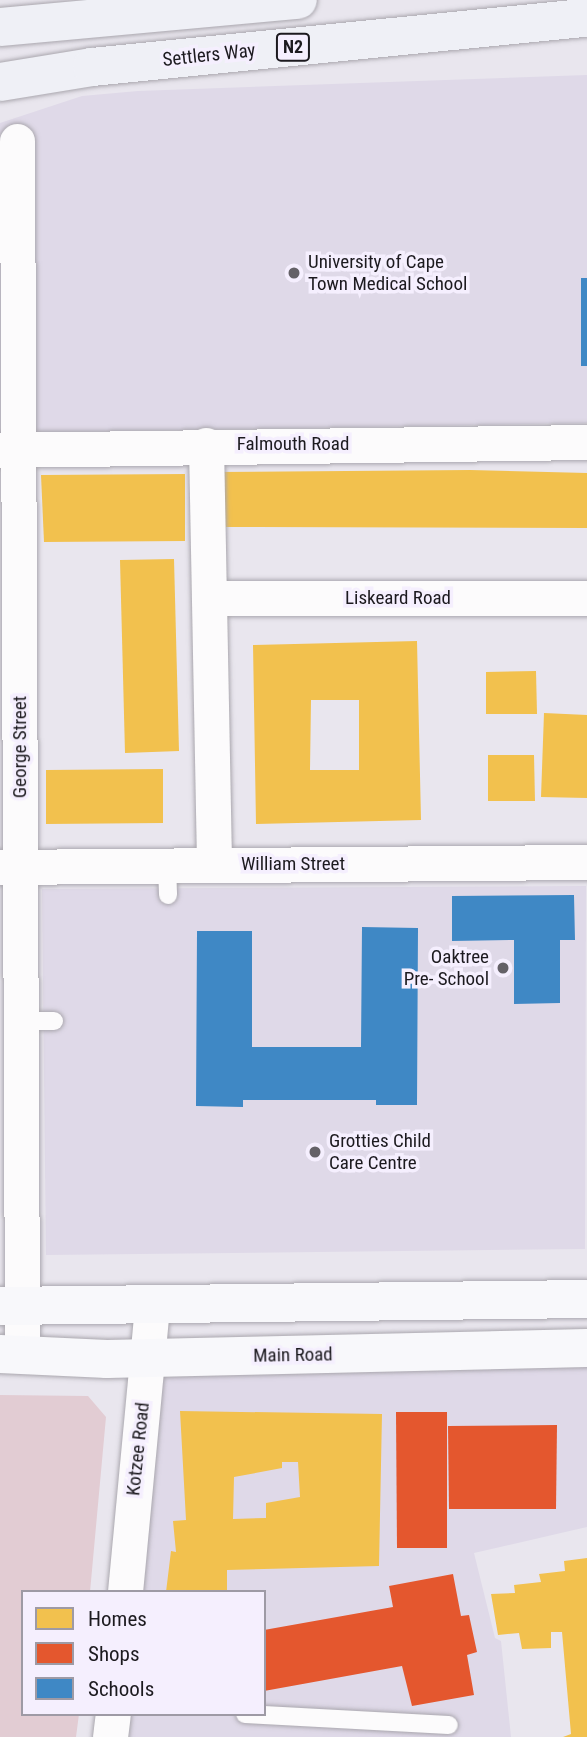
<!DOCTYPE html>
<html>
<head>
<meta charset="utf-8">
<style>
  body { margin:0 }
  #map { position:relative; width:587px; height:1737px; overflow:hidden; background:#e9e6ee; font-family:"Roboto Condensed",sans-serif }
  div>[style] { position:absolute }
  .built>* { inset:0; background:#dfd9e8 }
  .green>* { inset:0; background:#e2ccd3 }
  .homes>* { inset:0; background:#f2c14e }
  .shops>* { inset:0; background:#e4572e }
  .schools>* { inset:0; background:#3f88c5 }
  .roads { filter:drop-shadow(0 0 2px #aaa7ae) drop-shadow(0 0 2px #aaa7ae) }
  .lane>* { height:18px; margin:-9px; padding:0 9px; transform-origin:9px; border-radius:9px; background:#fcfbfc }
  .street>* { height:35px; margin:-17.5px; padding:0 17.5px; transform-origin:17.5px; border-radius:17.5px; background:#fcfbfc }
  .secondary>* { height:38px; margin:-19px; padding:0 19px; transform-origin:19px; border-radius:19px; background:#f8f8fb }
  .highway>* { height:38px; margin:-19px; padding:0 19px; transform-origin:19px; border-radius:19px; background:#eff0f6 }
  .dots>* { width:19px; height:19px; translate:-50% -50%; box-sizing:border-box; border:4px solid #f5effe; border-radius:50% }
  span { translate:-50% -50%; white-space:nowrap; text-align:center; line-height:1.15; -webkit-text-stroke:7px #f5effe; paint-order:stroke }
  .shield-label span { padding:2px 5px; background:#f5effe; border:2px solid; border-radius:5px; -webkit-text-stroke-width:0 }
  .shield-label { font-size:18px; color:#1c1a1f; font-weight:700 }
  .street-label { font-size:19px; color:#1c1a1f }
  .poi-label { font-size:19px; color:#1c1a1f }
  .left { translate:0 -50%; text-align:left }
  .right { translate:-100% -50%; text-align:right }
  .legend { position:absolute; left:21px; top:1590px; width:245px; height:126px; box-sizing:border-box; background:#f5effe; border:2px solid #9e9aa5; margin:0; padding:9px 12px; list-style:none; font-size:21px; color:#1c1a1f }
  .legend li { display:flex; align-items:center; gap:14px; height:35px }
  .legend b { width:35px; border:2px solid #9e9aa5 }
</style>
</head>
<body>
<div id="map">
  <div class="built">
    <i style="clip-path:polygon(587px 75px,587px 423px,0 433px,0 123px,82px 96px,138px 91px)"></i>
    <i style="clip-path:polygon(586px 886px,585px 1249px,46px 1255px,42px 889px)"></i>
    <i style="clip-path:polygon(587px 1348px,587px 1527px,474px 1553px,495px 1638px,501px 1641px,511px 1737px,110px 1737px,113px 1714px,264px 1714px,264px 1592px,125px 1592px,147px 1358px)"></i>
  </div>
  <div class="green">
    <i style="clip-path:polygon(0 1395px,88px 1396px,106px 1417px,90px 1592px,23px 1592px,23px 1714px,79px 1714px,76px 1737px,0 1737px)"></i>
  </div>
  <div class="homes">
    <i style="clip-path:polygon(470px 470px,587px 473px,587px 528px,215px 527px,216px 472px)"></i>
    <i style="clip-path:polygon(185px 474px,185px 541px,44px 542px,41px 475px)"></i>
    <i style="clip-path:polygon(174px 559px,179px 751px,125px 753px,120px 560px)"></i>
    <i style="clip-path:polygon(evenodd,417px 641px,421px 820px,256px 824px,253px 645px,417px 641px,311px 700px,359px 700px,359px 770px,310px 770px,311px 700px)"></i>
    <i style="clip-path:polygon(536px 671px,537px 714px,486px 714px,486px 672px)"></i>
    <i style="clip-path:polygon(544px 713px,587px 715px,587px 798px,541px 797px)"></i>
    <i style="clip-path:polygon(488px 755px,534px 755px,535px 801px,488px 801px)"></i>
    <i style="clip-path:polygon(163px 769px,163px 823px,46px 824px,46px 770px)"></i>
    <i style="clip-path:polygon(evenodd,180px 1411px,382px 1414px,379px 1566px,227px 1570px,227px 1592px,166px 1592px,171px 1551px,176px 1552px,173px 1521px,186px 1520px,180px 1411px,282px 1462px,298px 1462px,300px 1497px,266px 1503px,266px 1518px,233px 1519px,234px 1477px,282px 1468px,282px 1462px)"></i>
    <i style="clip-path:polygon(587px 1558px,587px 1737px,563px 1737px,571px 1734px,562px 1632px,551px 1632px,551px 1648px,522px 1649px,519px 1633px,498px 1635px,491px 1594px,515px 1593px,514px 1585px,541px 1582px,539px 1574px,565px 1571px,564px 1561px)"></i>
  </div>
  <div class="shops">
    <i style="clip-path:polygon(396px 1412px,447px 1412px,447px 1548px,397px 1548px)"></i>
    <i style="clip-path:polygon(557px 1425px,556px 1509px,449px 1509px,448px 1426px)"></i>
    <i style="clip-path:polygon(453px 1574px,461px 1616px,469px 1615px,477px 1652px,467px 1655px,474px 1695px,412px 1706px,402px 1666px,264px 1691px,264px 1630px,393px 1607px,389px 1586px)"></i>
  </div>
  <div class="schools">
    <i style="clip-path:polygon(581px 278px,587px 278px,587px 366px,581px 366px)"></i>
    <i style="clip-path:polygon(574px 895px,575px 940px,560px 940px,560px 1003px,514px 1004px,514px 940px,452px 941px,452px 896px)"></i>
    <i style="clip-path:polygon(362px 927px,418px 928px,417px 1105px,376px 1105px,376px 1100px,243px 1100px,243px 1107px,196px 1106px,197px 931px,252px 931px,252px 1047px,361px 1047px)"></i>
  </div>
  <div class="roads">
    <div class="lane">
      <i style="left:167px;top:865px;width:30px;rotate:88deg"></i>
      <i style="left:20px;top:1021px;width:34px"></i>
      <i style="left:245px;top:1714px;width:204px;rotate:3.1deg"></i>
    </div>
    <div class="street">
      <i style="left:17px;top:141px;width:1212px;rotate:89.76deg"></i>
      <i style="left:206px;top:445px;width:419px;rotate:88.9deg"></i>
      <i style="left:0;top:450px;width:587px;rotate:-0.78deg"></i>
      <i style="left:209px;top:598px;width:378px"></i>
      <i style="left:0;top:867px;width:587px;rotate:-0.49deg"></i>
      <i style="left:125px;top:1592px;width:286px;rotate:-84.6deg"></i>
      <i style="left:110px;top:1737px;width:23px;rotate:-83deg"></i>
    </div>
    <div class="secondary">
      <i style="left:0;top:1306px;width:587px;rotate:-0.68deg"></i>
      <i style="left:0;top:1354px;width:107px;rotate:2.7deg"></i>
      <i style="left:107px;top:1359px;width:480px;rotate:-1.3deg"></i>
    </div>
    <div class="highway">
      <i style="left:0;top:27px;width:299px;rotate:-5.2deg"></i>
      <i style="left:0;top:82px;width:93px;rotate:-9.3deg"></i>
      <i style="left:92px;top:67px;width:497px;rotate:-5.7deg"></i>
    </div>
  </div>
  <div class="dots">
    <i style="left:294px;top:273px;background:#646167"></i>
    <i style="left:503px;top:968px;background:#646167"></i>
    <i style="left:315px;top:1152px;background:#646167"></i>
  </div>
  <div class="shield-label">
    <span style="left:293px;top:47px">N2</span>
  </div>
  <div class="street-label">
    <span style="left:209px;top:55px;rotate:-6deg">Settlers Way</span>
    <span style="left:293px;top:444px">Falmouth Road</span>
    <span style="left:398px;top:598px">Liskeard Road</span>
    <span style="left:20px;top:747px;rotate:-90deg">George Street</span>
    <span style="left:293px;top:864px">William Street</span>
    <span style="left:293px;top:1355px;rotate:-1deg">Main Road</span>
    <span style="left:138px;top:1449px;rotate:-84deg">Kotzee Road</span>
  </div>
  <div class="poi-label">
    <span class="left" style="left:308px;top:273px">University of Cape<br>Town Medical School</span>
    <span class="right" style="left:489px;top:968px">Oaktree<br>Pre- School</span>
    <span class="left" style="left:329px;top:1152px">Grotties Child<br>Care Centre</span>
  </div>
  <ul class="legend">
  <li><b style="height:19px;background:#f2c14e"></b>Homes</li>
  <li><b style="height:19px;background:#e4572e"></b>Shops</li>
  <li><b style="height:19px;background:#3f88c5"></b>Schools</li>
  </ul>
</div>
</body>
</html>
